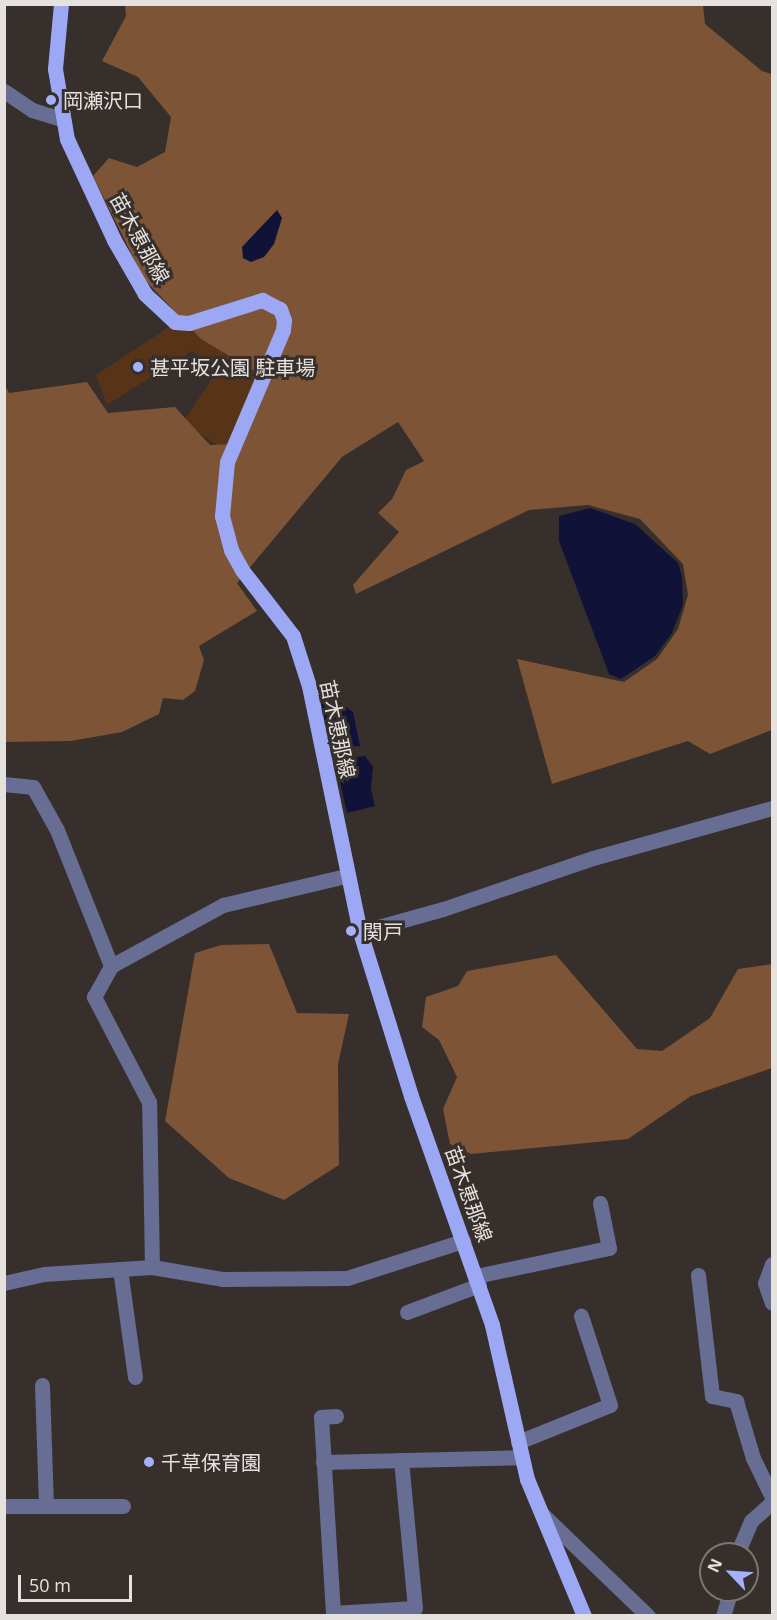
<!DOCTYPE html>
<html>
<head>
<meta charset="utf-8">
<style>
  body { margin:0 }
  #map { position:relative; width:777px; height:1620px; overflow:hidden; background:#362f2b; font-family:"Open Sans","Noto Sans JP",sans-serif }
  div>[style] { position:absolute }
  .green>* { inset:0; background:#573417 }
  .forest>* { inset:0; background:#7d5435 }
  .water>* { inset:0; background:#111237 }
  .minor>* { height:15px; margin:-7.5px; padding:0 7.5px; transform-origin:7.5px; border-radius:7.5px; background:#676d93 }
  .major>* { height:15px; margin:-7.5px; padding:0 7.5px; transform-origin:7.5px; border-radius:7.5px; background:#9da8f5 }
  .dots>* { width:16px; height:16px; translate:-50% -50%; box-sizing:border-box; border:3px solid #362f2b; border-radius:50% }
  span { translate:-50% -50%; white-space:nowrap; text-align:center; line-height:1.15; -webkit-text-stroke:6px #362f2b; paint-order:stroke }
  .poi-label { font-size:20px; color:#e5e1de }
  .left { translate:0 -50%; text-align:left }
  .street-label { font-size:20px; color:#e5e1de }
  .frame { position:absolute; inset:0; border:6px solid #e5e1de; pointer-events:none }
  .north { position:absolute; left:699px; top:1542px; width:60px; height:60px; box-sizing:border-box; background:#362f2b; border:2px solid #7c7673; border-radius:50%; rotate:295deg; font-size:16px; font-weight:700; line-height:24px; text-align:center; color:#e5e1de }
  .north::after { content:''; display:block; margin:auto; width:21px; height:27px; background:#a6b1fc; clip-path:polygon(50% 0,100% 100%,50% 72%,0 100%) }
  .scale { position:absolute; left:18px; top:1575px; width:114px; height:27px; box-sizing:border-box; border:3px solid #e5e1de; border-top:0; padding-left:8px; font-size:18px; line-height:21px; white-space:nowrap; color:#e5e1de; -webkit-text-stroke:4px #362f2b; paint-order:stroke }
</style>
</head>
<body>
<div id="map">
  <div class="green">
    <i style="clip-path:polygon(169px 327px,274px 338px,224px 450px,183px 422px,217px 371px,192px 351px,107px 405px,96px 375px)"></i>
  </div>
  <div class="forest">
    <i style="clip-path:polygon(125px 5px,703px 5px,705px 24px,762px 71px,772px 74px,772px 730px,710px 754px,688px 741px,552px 784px,517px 659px,624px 682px,657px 659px,678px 629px,688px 595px,683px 564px,640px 519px,588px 505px,529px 510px,356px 594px,353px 585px,399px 532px,378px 513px,392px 499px,406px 470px,424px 461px,398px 422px,342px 457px,237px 583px,257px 611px,199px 646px,204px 660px,195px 691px,183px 700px,163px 698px,159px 714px,122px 732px,71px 741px,5px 742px,4px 384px,9px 393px,87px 382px,108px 413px,175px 407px,210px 445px,239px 444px,268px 379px,201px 339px,144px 279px,93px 176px,109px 158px,137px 167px,165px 152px,171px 117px,138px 77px,102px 61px,126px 16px)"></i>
    <i style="clip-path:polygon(269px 944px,297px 1013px,349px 1014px,338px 1064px,339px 1165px,284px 1200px,229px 1178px,165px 1121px,195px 953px,221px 945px)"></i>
    <i style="clip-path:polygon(556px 955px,637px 1049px,662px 1051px,710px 1018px,738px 969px,772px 964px,772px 1068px,691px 1096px,628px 1139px,471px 1154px,450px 1144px,443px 1109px,457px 1077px,439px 1040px,422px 1027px,426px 997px,458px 986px,467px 971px)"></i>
  </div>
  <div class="water">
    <i style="clip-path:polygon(277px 210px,282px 218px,274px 244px,264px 257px,251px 262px,243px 258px,242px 247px)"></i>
    <i style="clip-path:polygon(590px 508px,635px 524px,678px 563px,682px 576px,683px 605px,672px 633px,655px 656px,621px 679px,609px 674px,559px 541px,559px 516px)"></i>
    <i style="clip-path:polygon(339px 702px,353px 712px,360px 746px,330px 748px,321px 703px)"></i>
    <i style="clip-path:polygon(365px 756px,373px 767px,371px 789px,375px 806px,347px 813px,335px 760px)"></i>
  </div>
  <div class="minor">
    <i style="left:4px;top:91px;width:34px;rotate:34deg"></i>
    <i style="left:32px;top:110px;width:30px;rotate:17deg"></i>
    <i style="left:4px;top:784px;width:29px;rotate:6deg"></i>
    <i style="left:33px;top:787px;width:49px;rotate:60.8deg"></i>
    <i style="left:57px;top:830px;width:146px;rotate:68.3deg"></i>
    <i style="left:360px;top:932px;width:86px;rotate:-15.5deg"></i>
    <i style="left:443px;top:909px;width:158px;rotate:-18.8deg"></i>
    <i style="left:593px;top:858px;width:186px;rotate:-15.6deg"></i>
    <i style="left:772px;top:1264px;width:20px;rotate:110deg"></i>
    <i style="left:765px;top:1283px;width:21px;rotate:71deg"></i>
    <i style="left:152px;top:1267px;width:165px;rotate:-91deg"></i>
    <i style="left:149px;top:1102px;width:119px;rotate:-117.6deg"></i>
    <i style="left:94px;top:997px;width:35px;rotate:-61deg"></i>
    <i style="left:111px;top:966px;width:128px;rotate:-28.6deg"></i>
    <i style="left:223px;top:905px;width:126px;rotate:-13.3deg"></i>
    <i style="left:120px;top:1269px;width:109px;rotate:82.1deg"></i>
    <i style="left:698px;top:1275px;width:122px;rotate:83.4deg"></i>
    <i style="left:712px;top:1396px;width:25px;rotate:12deg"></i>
    <i style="left:736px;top:1401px;width:59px;rotate:73.4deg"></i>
    <i style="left:753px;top:1458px;width:43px;rotate:64deg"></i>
    <i style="left:476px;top:1276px;width:136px;rotate:-11.9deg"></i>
    <i style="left:609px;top:1248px;width:46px;rotate:-101.3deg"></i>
    <i style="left:4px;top:1283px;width:41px;rotate:-12.7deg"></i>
    <i style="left:44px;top:1274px;width:108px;rotate:-3.7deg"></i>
    <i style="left:152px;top:1267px;width:71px;rotate:9.7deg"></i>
    <i style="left:222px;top:1279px;width:125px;rotate:-0.5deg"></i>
    <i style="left:347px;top:1278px;width:122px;rotate:-17.7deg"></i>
    <i style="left:407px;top:1312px;width:77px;rotate:-20.6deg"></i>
    <i style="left:42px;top:1385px;width:121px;rotate:88.1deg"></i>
    <i style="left:336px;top:1416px;width:15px;rotate:176deg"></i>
    <i style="left:321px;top:1417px;width:196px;rotate:86.5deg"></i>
    <i style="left:333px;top:1613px;width:82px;rotate:-3.5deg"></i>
    <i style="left:415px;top:1608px;width:149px;rotate:-95.4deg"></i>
    <i style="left:518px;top:1442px;width:99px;rotate:-21.9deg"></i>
    <i style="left:610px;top:1405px;width:94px;rotate:-108deg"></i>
    <i style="left:323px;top:1462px;width:198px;rotate:-1.4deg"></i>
    <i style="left:4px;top:1506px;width:119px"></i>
    <i style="left:543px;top:1515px;width:146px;rotate:43.9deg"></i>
    <i style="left:737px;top:1554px;width:36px;rotate:-67deg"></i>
    <i style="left:751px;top:1521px;width:28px;rotate:-42deg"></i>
    <i style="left:723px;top:1616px;width:27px;rotate:-73deg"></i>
  </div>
  <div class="major">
    <i style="left:61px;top:4px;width:65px;rotate:95.3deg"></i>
    <i style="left:55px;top:69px;width:71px;rotate:80.3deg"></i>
    <i style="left:67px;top:139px;width:111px;rotate:65deg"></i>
    <i style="left:114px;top:240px;width:62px;rotate:60.1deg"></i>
    <i style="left:145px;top:294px;width:41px;rotate:43deg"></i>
    <i style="left:175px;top:322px;width:14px;rotate:4deg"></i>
    <i style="left:189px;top:323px;width:77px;rotate:-17.5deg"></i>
    <i style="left:262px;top:300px;width:20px;rotate:27deg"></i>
    <i style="left:280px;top:309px;width:12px;rotate:70deg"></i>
    <i style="left:284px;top:320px;width:10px;rotate:96deg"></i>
    <i style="left:283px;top:330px;width:143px;rotate:113deg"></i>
    <i style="left:227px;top:462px;width:54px;rotate:95.3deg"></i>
    <i style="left:222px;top:516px;width:35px;rotate:75deg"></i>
    <i style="left:231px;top:550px;width:23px;rotate:61deg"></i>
    <i style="left:242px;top:570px;width:83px;rotate:52.3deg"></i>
    <i style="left:293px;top:636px;width:52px;rotate:72.3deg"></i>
    <i style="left:309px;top:686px;width:251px;rotate:78.3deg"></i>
    <i style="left:360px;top:932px;width:172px;rotate:72.7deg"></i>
    <i style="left:411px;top:1096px;width:243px;rotate:70.5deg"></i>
    <i style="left:492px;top:1325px;width:158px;rotate:77.2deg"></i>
    <i style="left:527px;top:1479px;width:148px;rotate:67.4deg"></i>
  </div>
  <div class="dots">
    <i style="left:51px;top:100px;background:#a6b1fc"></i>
    <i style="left:138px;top:367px;background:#a6b1fc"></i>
    <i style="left:351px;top:931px;background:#a6b1fc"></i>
    <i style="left:149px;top:1462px;background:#a6b1fc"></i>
  </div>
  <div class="poi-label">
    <span class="left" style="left:63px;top:100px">岡瀬沢口</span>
    <span class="left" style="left:150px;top:367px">甚平坂公園 駐車場</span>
    <span class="left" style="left:363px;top:931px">関戸</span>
    <span class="left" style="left:161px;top:1462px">千草保育園</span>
  </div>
  <div class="street-label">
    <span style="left:140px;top:238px;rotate:61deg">苗木恵那線</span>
    <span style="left:338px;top:729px;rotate:78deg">苗木恵那線</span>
    <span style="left:469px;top:1194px;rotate:70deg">苗木恵那線</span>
  </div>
  <div class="frame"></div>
  <div class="north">N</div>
  <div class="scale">50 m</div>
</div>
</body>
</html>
